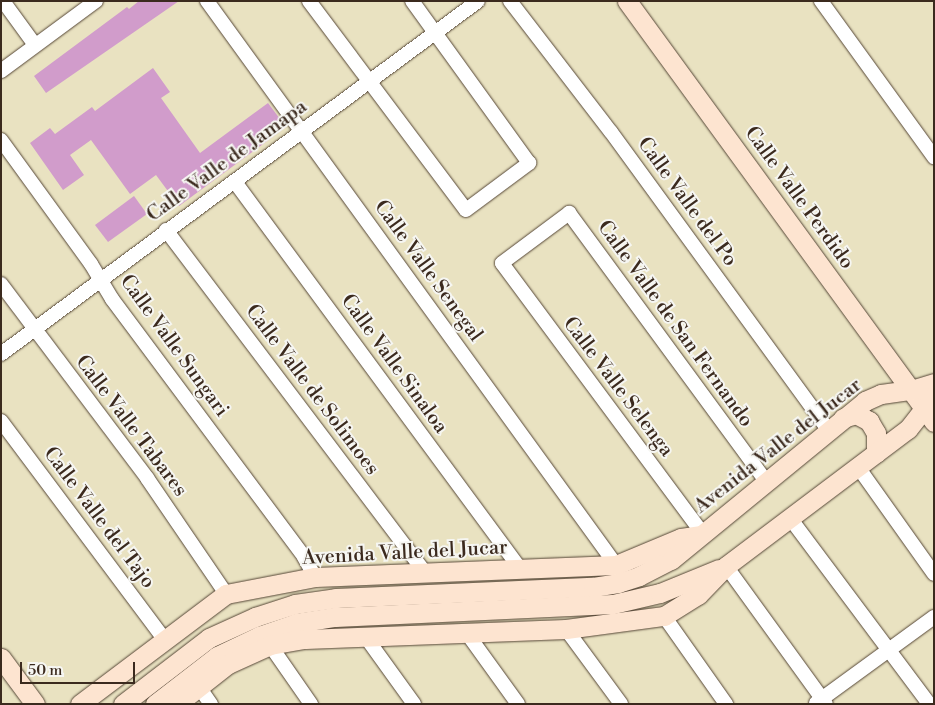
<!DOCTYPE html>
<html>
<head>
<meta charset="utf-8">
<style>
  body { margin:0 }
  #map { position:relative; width:935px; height:705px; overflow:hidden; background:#e9e2c1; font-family:"Libre Bodoni",serif }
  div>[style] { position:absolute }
  .building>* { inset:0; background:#d19ccb }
  .roads { filter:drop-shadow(0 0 1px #554636) drop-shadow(0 0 1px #554636) }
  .street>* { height:14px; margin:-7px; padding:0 7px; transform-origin:7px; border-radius:7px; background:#fff }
  .secondary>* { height:19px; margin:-9.5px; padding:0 9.5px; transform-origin:9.5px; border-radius:9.5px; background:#fde4d0 }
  span { translate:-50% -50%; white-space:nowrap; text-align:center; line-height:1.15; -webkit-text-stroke:4px #f6f6f2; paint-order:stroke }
  .street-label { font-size:20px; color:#3b2a1e }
  .frame { position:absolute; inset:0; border:2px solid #3b2a1e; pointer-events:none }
  .scale { position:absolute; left:20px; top:662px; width:115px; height:22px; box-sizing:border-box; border:2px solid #3b2a1e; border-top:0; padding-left:6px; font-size:15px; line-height:18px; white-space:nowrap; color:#3b2a1e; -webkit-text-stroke:4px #f6f6f2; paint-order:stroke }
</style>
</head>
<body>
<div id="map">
  <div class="building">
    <i style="clip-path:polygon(139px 1px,179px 1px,46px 93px,34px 76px,127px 7px,129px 9px)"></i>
    <i style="clip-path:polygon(153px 68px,170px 92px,161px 98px,200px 153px,268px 103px,286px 127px,179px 206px,156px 175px,130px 194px,91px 140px,70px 155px,84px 175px,63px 190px,30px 143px,50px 128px,55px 134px,92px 107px,95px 111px)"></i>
    <i style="clip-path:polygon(134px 196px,147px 214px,108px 242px,95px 225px)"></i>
  </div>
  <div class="roads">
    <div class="street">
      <i style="left:3px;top:1px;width:54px;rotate:54deg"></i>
      <i style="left:207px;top:1px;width:697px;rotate:54.05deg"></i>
      <i style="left:309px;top:1px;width:261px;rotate:53.1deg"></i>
      <i style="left:466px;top:210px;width:79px;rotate:-36.7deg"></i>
      <i style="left:529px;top:163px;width:200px;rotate:-125.8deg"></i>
      <i style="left:510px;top:1px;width:165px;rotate:52.4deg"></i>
      <i style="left:611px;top:132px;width:369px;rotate:53.9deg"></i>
      <i style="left:821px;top:1px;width:193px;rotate:54.1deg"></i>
      <i style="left:1px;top:71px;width:118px;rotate:-36.4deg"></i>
      <i style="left:1px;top:140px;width:153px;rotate:54deg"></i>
      <i style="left:91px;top:264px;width:41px;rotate:59deg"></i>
      <i style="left:112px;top:299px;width:322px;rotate:53.3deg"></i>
      <i style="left:304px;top:557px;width:23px;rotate:61deg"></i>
      <i style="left:235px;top:182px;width:482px;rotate:53.6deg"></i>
      <i style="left:166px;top:230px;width:431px;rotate:52.9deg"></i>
      <i style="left:1px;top:284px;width:243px;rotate:53deg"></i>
      <i style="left:147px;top:478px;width:140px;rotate:55.7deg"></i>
      <i style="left:1px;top:354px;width:593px;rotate:-36.5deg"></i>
      <i style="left:1px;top:421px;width:272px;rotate:53.2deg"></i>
      <i style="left:858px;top:467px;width:131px;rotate:54.6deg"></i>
      <i style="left:790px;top:518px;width:232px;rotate:53.2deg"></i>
      <i style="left:703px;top:534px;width:337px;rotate:-126.6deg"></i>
      <i style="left:502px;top:263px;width:84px;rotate:-36.7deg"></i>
      <i style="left:569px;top:213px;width:333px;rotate:53.7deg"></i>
      <i style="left:726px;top:566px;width:170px;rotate:54.1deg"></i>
      <i style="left:664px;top:616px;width:108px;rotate:54.8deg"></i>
      <i style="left:566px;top:629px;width:93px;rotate:53.7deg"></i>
      <i style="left:466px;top:632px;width:89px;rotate:54.2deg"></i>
      <i style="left:365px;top:636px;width:84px;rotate:54.2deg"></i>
      <i style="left:270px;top:645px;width:72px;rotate:55.2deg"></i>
      <i style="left:199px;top:687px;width:21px;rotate:55deg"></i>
      <i style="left:816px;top:703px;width:146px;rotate:-36.1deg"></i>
    </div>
    <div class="secondary">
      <i style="left:627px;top:1px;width:521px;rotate:53.9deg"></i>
      <i style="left:843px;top:418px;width:14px;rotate:-17deg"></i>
      <i style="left:856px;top:414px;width:15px;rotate:28deg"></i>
      <i style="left:869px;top:421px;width:14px;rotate:60deg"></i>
      <i style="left:876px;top:433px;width:20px;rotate:90deg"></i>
      <i style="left:1px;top:658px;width:57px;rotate:53.5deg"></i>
      <i style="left:80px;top:704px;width:183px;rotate:-37deg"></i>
      <i style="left:226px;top:594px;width:91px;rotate:-10.8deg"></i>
      <i style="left:315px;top:577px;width:301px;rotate:-2.3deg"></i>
      <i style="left:616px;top:565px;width:70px;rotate:-22.6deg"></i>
      <i style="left:681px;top:538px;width:19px;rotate:-9deg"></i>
      <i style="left:123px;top:704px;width:108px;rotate:-37.5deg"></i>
      <i style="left:209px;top:638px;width:51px;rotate:-24.5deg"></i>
      <i style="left:255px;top:617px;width:42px;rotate:-18deg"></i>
      <i style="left:295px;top:604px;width:41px;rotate:-8.3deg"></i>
      <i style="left:336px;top:598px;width:257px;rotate:-2.5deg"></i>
      <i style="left:593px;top:587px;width:25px;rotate:-9deg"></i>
      <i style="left:618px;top:583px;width:22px;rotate:-18deg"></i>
      <i style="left:639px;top:576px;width:36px;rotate:-27deg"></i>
      <i style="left:671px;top:560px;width:251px;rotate:-39.3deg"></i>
      <i style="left:865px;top:401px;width:17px;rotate:-24deg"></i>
      <i style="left:881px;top:394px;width:30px;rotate:-8deg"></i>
      <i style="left:911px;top:390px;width:24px;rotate:-17deg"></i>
      <i style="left:155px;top:704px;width:78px;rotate:-37.7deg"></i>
      <i style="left:217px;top:656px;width:47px;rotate:-25.5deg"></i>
      <i style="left:259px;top:636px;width:39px;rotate:-19deg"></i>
      <i style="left:296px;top:623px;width:39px;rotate:-9deg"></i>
      <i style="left:335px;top:617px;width:278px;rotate:-2.7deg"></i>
      <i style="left:613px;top:604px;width:48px;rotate:-13.2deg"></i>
      <i style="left:660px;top:593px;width:64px;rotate:-22.1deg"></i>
      <i style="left:177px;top:704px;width:65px;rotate:-38.1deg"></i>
      <i style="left:228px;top:664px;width:46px;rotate:-24.3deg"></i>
      <i style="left:270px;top:645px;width:36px;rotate:-10deg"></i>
      <i style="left:305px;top:639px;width:261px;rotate:-2.2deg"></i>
      <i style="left:566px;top:629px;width:99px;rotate:-7.6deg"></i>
      <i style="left:664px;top:616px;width:40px;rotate:-32deg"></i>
      <i style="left:698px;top:595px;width:40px;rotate:-46deg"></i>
      <i style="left:726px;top:566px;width:228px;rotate:-37deg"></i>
      <i style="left:908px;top:429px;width:42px;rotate:-51.8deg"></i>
    </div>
  </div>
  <div class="street-label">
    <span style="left:227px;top:161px;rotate:-36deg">Calle Valle de Jamapa</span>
    <span style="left:799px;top:198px;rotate:54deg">Calle Valle Perdido</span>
    <span style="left:687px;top:202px;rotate:54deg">Calle Valle del Po</span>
    <span style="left:428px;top:271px;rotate:54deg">Calle Valle Senegal</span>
    <span style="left:675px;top:324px;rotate:54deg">Calle Valle de San Fernando</span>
    <span style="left:174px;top:346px;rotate:54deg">Calle Valle Sungari</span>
    <span style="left:394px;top:364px;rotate:54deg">Calle Valle Sinaloa</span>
    <span style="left:618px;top:387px;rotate:53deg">Calle Valle Selenga</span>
    <span style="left:312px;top:390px;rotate:53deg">Calle Valle de Solimoes</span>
    <span style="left:131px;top:426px;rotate:53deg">Calle Valle Tabares</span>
    <span style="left:778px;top:446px;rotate:-38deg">Avenida Valle del Jucar</span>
    <span style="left:99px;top:518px;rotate:53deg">Calle Valle del Tajo</span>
    <span style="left:405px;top:553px;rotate:-3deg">Avenida Valle del Jucar</span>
  </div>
  <div class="frame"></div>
  <div class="scale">50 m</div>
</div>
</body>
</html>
